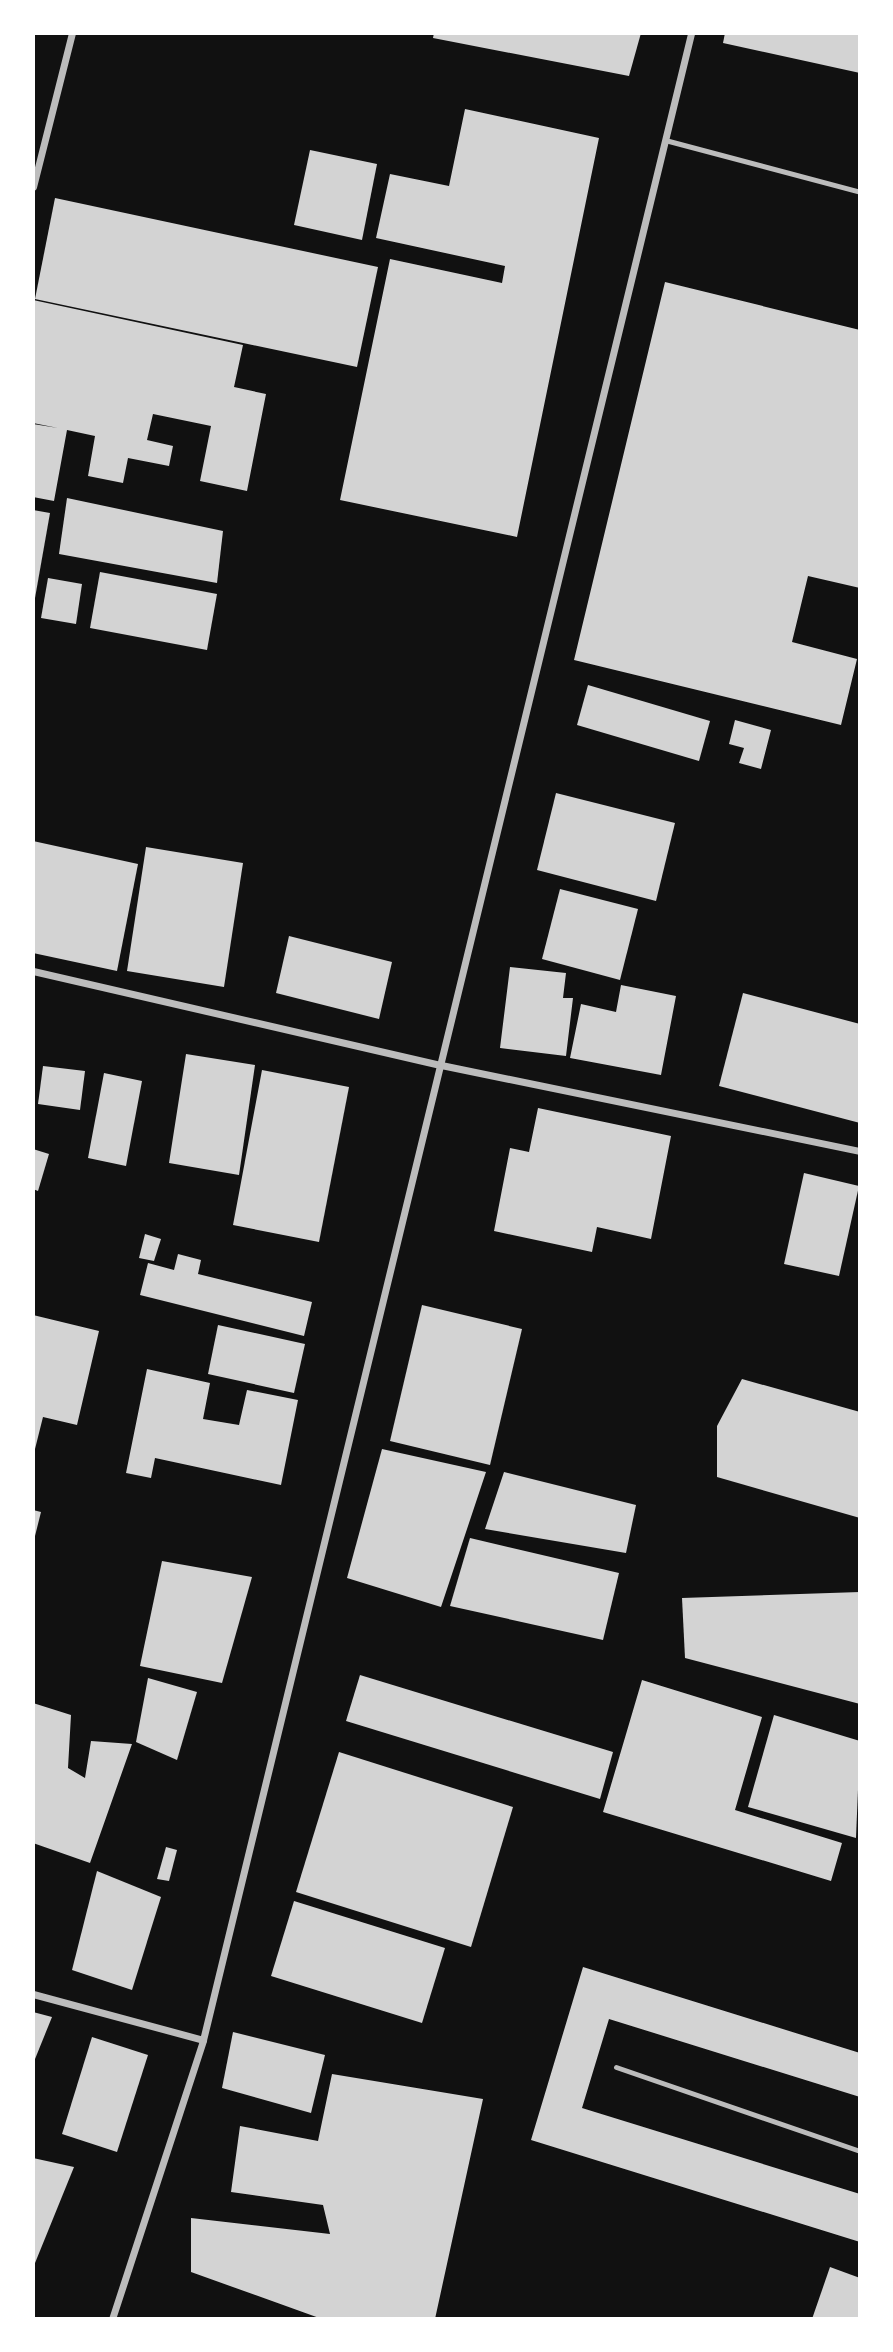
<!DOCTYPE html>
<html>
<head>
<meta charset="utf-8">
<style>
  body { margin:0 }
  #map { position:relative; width:893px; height:2352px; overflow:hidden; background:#111; font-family:"Titillium Web",sans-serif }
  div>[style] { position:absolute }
  .building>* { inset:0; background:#d3d3d3 }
  .service>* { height:5px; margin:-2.5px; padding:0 2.5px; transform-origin:2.5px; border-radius:2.5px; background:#bcbcbc }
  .minor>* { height:7px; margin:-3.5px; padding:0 3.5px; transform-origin:3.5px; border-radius:3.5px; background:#bcbcbc }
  span { translate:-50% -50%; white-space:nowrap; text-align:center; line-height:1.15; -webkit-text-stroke:7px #fff; paint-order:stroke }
  .frame { position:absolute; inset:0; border:35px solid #fff; pointer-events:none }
</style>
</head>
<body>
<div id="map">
  <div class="building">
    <i style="clip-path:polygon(434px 33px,641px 33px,629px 76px,433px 38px)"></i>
    <i style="clip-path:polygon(725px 33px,860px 33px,860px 73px,723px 43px)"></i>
    <i style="clip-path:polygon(465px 109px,599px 138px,517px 537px,340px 500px,390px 259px,502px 283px,505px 266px,376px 238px,390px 174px,449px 186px)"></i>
    <i style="clip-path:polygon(310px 150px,377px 164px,362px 240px,294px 225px)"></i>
    <i style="clip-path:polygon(55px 198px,378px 267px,357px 367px,35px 299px)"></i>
    <i style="clip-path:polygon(665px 282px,860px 330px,860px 588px,808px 576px,792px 642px,857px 659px,841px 725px,574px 660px)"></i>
    <i style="clip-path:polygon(33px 300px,243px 345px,234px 387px,266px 394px,247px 491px,200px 481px,211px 426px,153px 414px,147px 440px,173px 446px,169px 466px,128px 458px,123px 483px,88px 476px,95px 436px,67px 430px,54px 501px,33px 497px,33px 424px,58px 428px,33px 423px)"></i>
    <i style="clip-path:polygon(67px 498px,223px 531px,217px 583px,59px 554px)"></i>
    <i style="clip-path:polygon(33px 510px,50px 513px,35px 598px,33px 598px)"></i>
    <i style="clip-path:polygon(100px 572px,217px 594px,207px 650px,90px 628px)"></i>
    <i style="clip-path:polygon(48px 578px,82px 584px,76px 624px,41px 618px)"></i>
    <i style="clip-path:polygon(588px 685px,710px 721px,699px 761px,577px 725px)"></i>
    <i style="clip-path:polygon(735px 720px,771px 730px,761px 769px,739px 763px,744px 748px,729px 744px)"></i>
    <i style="clip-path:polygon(556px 793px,675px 823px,656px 901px,537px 870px)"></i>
    <i style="clip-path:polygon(33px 841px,138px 864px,117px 971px,33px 953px)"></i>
    <i style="clip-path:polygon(146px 847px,243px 863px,224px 987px,127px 971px)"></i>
    <i style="clip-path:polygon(560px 889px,638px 909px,620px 980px,542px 959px)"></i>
    <i style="clip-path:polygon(289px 936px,392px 962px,379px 1019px,276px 993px)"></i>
    <i style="clip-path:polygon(510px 967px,566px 973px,563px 998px,573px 998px,566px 1056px,500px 1048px)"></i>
    <i style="clip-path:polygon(621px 985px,676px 996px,661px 1075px,570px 1058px,581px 1004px,616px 1012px)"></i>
    <i style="clip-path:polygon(743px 993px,860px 1024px,860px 1123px,719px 1086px)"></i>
    <i style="clip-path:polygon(186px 1054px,255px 1065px,239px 1175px,169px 1163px)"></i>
    <i style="clip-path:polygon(43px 1066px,85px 1071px,80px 1110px,38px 1104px)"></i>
    <i style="clip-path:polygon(262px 1070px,349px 1087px,319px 1242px,233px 1225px)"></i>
    <i style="clip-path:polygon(104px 1073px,142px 1081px,126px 1166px,88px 1158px)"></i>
    <i style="clip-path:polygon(538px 1108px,671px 1136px,651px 1239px,597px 1227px,592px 1252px,494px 1231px,510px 1148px,529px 1152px)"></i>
    <i style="clip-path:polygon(33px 1149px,49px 1154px,38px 1191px,33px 1189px)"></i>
    <i style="clip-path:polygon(804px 1173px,859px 1186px,839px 1276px,784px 1264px)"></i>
    <i style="clip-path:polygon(145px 1234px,161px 1239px,154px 1261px,139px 1258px)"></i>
    <i style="clip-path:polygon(178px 1254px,201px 1260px,198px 1274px,312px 1302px,304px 1336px,140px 1295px,148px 1263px,174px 1270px)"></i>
    <i style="clip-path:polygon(422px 1305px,522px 1329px,490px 1465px,390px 1441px)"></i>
    <i style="clip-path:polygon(33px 1315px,99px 1331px,77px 1425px,43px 1417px,34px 1453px)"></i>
    <i style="clip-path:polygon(218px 1325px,305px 1344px,294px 1393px,208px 1374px)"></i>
    <i style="clip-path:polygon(147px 1369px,210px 1383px,203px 1419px,239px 1425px,247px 1390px,298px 1400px,281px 1485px,155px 1458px,151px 1478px,126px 1473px)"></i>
    <i style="clip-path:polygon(742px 1379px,860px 1412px,860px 1518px,717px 1477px,717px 1426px)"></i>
    <i style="clip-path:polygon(382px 1449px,486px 1472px,441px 1607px,347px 1578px)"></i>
    <i style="clip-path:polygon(504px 1472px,636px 1505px,626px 1553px,485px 1529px)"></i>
    <i style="clip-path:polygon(33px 1510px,41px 1512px,34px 1540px,33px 1540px)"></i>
    <i style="clip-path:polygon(470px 1538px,619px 1573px,603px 1640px,450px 1606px)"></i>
    <i style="clip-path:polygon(162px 1561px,252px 1577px,222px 1683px,140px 1666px)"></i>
    <i style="clip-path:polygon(860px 1592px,860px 1704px,685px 1658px,682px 1598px)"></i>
    <i style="clip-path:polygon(360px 1675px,613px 1752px,600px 1799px,346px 1721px)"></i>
    <i style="clip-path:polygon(148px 1678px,197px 1692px,177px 1760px,136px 1742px)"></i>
    <i style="clip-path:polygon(642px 1680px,762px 1717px,735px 1810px,842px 1843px,831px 1881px,603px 1812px)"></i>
    <i style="clip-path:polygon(33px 1703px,71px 1715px,68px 1768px,85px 1778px,91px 1741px,132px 1744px,90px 1863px,33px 1843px)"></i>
    <i style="clip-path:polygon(774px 1715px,860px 1741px,856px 1838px,748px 1807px)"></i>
    <i style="clip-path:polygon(339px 1752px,513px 1807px,471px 1947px,296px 1892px)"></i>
    <i style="clip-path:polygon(166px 1847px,177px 1850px,169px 1881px,157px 1879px)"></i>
    <i style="clip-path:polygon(97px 1871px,161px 1897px,132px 1990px,72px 1970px)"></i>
    <i style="clip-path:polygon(294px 1901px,445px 1948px,422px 2023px,271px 1976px)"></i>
    <i style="clip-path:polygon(583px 1967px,860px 2053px,860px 2097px,609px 2019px,582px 2108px,860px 2194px,860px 2242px,531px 2140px)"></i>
    <i style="clip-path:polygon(33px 2012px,52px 2017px,33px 2064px)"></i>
    <i style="clip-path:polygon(233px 2032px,325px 2055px,311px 2113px,222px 2088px)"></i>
    <i style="clip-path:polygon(92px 2037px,148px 2055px,117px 2152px,62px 2134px)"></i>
    <i style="clip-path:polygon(332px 2074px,483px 2099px,435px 2319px,322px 2319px,191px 2272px,191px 2218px,330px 2234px,323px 2205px,231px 2192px,240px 2126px,318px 2141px)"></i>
    <i style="clip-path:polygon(33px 2158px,74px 2167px,33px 2268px)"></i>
    <i style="clip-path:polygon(830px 2267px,860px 2278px,860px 2319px,812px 2319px)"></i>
  </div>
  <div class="service">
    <i style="left:665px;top:140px;width:202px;rotate:14.9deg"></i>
    <i style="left:616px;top:2067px;width:258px;rotate:19deg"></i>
  </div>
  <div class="minor">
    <i style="left:33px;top:187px;width:159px;rotate:-75.8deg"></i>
    <i style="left:33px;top:971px;width:419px;rotate:13deg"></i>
    <i style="left:441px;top:1065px;width:428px;rotate:11.6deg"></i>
    <i style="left:33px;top:1994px;width:176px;rotate:15.1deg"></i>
    <i style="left:112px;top:2319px;width:293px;rotate:-71.9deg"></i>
    <i style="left:203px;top:2040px;width:2065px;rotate:-76.33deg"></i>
  </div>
  <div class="frame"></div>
</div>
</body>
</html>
